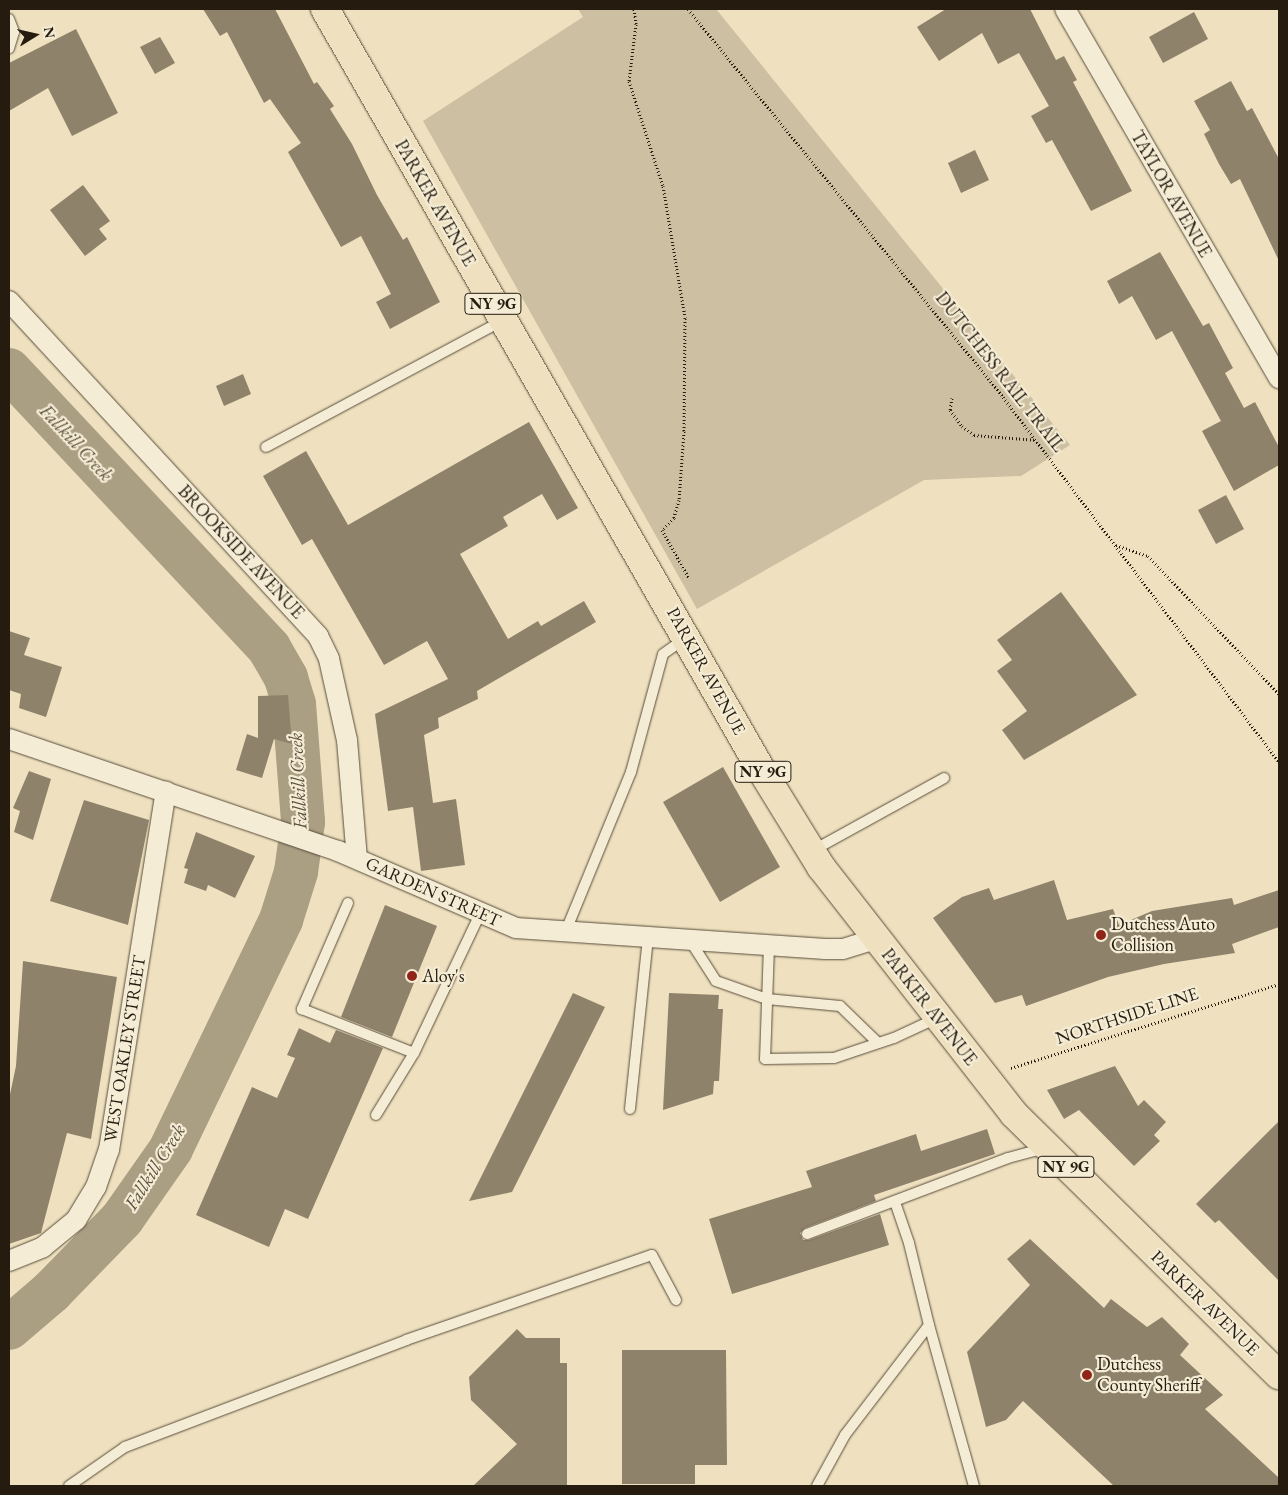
<!DOCTYPE html>
<html>
<head>
<meta charset="utf-8">
<style>
  body { margin:0 }
  #map { position:relative; width:1288px; height:1495px; overflow:hidden; background:#efe1bf; font-family:"EB Garamond",serif }
  div>[style] { position:absolute }
  .green>* { inset:0; background:#cdbfa1 }
  .river>* { height:44px; margin:-22px; padding:0 22px; transform-origin:22px; border-radius:22px; background:#aa9e83 }
  .building>* { inset:0; background:#8e826b }
  .path>* { height:3px; margin-top:-1.5px; transform-origin:0; background:repeating-linear-gradient(90deg,#251b0f 0 1px,transparent 0 3.5px) }
  .roads { filter:drop-shadow(0 0 1px #584c3b) drop-shadow(0 0 1px #584c3b) }
  .service>* { height:10px; margin:-5px; padding:0 5px; transform-origin:5px; border-radius:5px; background:#f5ecd5 }
  .minor>* { height:20px; margin:-10px; padding:0 10px; transform-origin:10px; border-radius:10px; background:#f5ecd5 }
  .primary>* { height:28px; margin:-14px; padding:0 14px; transform-origin:14px; border-radius:14px; background:#efe1bf }
  .dots>* { width:14px; height:14px; translate:-50% -50%; box-sizing:border-box; border:2px solid #f5ecd5; border-radius:50% }
  span { translate:-50% -50%; white-space:nowrap; text-align:center; line-height:1.15; -webkit-text-stroke:4.5px #f5ecd5; paint-order:stroke }
  .shield-label span { padding:1px 4px; background:#f5ecd5; border:1px solid; border-radius:4px; -webkit-text-stroke-width:0 }
  .shield-label { font-size:16px; color:#251b0f; font-weight:700 }
  .street-label { font-size:18px; color:#251b0f }
  .poi-label { font-size:18px; color:#251b0f }
  .left { translate:0 -50%; text-align:left }
  .water-label { font-size:19px; color:#5a4f3d; font-style:italic }
  .frame { position:absolute; inset:0; border:10px solid #251b0f; pointer-events:none }
  .north { position:absolute; left:10px; top:10px; width:50px; height:50px; -webkit-text-stroke:4px #f5ecd5; paint-order:stroke; rotate:80deg; font-size:14px; font-weight:700; line-height:20px; text-align:center; color:#251b0f }
  .north::after { content:''; display:block; margin:auto; width:18px; height:22px; background:#251b0f; clip-path:polygon(50% 0,100% 100%,50% 72%,0 100%) }
</style>
</head>
<body>
<div id="map">
  <div class="green">
    <i style="clip-path:polygon(578px 9px,716px 9px,1070px 445px,1021px 476px,924px 480px,697px 609px,423px 121px,583px 17px)"></i>
  </div>
  <div class="river">
    <i style="left:9px;top:370px;width:381px;rotate:46.9deg"></i>
    <i style="left:269px;top:648px;width:34px;rotate:60deg"></i>
    <i style="left:286px;top:678px;width:27px;rotate:73deg"></i>
    <i style="left:294px;top:704px;width:118px;rotate:85.6deg"></i>
    <i style="left:303px;top:822px;width:50px;rotate:98deg"></i>
    <i style="left:296px;top:872px;width:50px;rotate:107.4deg"></i>
    <i style="left:281px;top:920px;width:254px;rotate:115.7deg"></i>
    <i style="left:171px;top:1149px;width:85px;rotate:125deg"></i>
    <i style="left:122px;top:1219px;width:102px;rotate:134.2deg"></i>
    <i style="left:51px;top:1292px;width:55px;rotate:139.4deg"></i>
  </div>
  <div class="building">
    <i style="clip-path:polygon(203px 9px,275px 9px,314px 84px,317px 82px,334px 106px,330px 109px,352px 144px,377px 195px,403px 240px,407px 237px,440px 302px,390px 329px,376px 302px,391px 294px,361px 236px,341px 247px,288px 152px,301px 143px,270px 99px,264px 103px,227px 32px,220px 36px)"></i>
    <i style="clip-path:polygon(946px 9px,1030px 9px,1056px 60px,1064px 56px,1077px 80px,1073px 82px,1132px 191px,1091px 211px,1052px 140px,1046px 143px,1031px 116px,1049px 106px,1019px 53px,998px 64px,982px 33px,939px 61px,917px 27px)"></i>
    <i style="clip-path:polygon(1194px 12px,1208px 39px,1163px 63px,1149px 37px)"></i>
    <i style="clip-path:polygon(76px 29px,118px 113px,72px 136px,48px 88px,9px 111px,9px 63px)"></i>
    <i style="clip-path:polygon(160px 37px,175px 63px,155px 74px,140px 47px)"></i>
    <i style="clip-path:polygon(1231px 81px,1247px 111px,1252px 108px,1279px 159px,1279px 261px,1240px 179px,1231px 184px,1219px 164px,1204px 134px,1210px 130px,1194px 101px)"></i>
    <i style="clip-path:polygon(975px 150px,989px 180px,961px 193px,948px 163px)"></i>
    <i style="clip-path:polygon(83px 185px,110px 221px,99px 229px,107px 239px,85px 256px,50px 210px)"></i>
    <i style="clip-path:polygon(1160px 252px,1203px 326px,1209px 323px,1233px 368px,1225px 373px,1244px 408px,1255px 402px,1279px 447px,1279px 465px,1234px 491px,1202px 431px,1221px 421px,1172px 331px,1156px 340px,1132px 296px,1119px 304px,1107px 281px)"></i>
    <i style="clip-path:polygon(243px 374px,251px 394px,224px 406px,216px 386px)"></i>
    <i style="clip-path:polygon(529px 422px,578px 508px,557px 520px,542px 494px,503px 517px,508px 526px,460px 554px,508px 639px,538px 621px,541px 626px,584px 601px,596px 622px,477px 691px,478px 699px,438px 718px,439px 728px,424px 735px,433px 803px,456px 799px,465px 865px,421px 871px,413px 807px,388px 811px,375px 714px,448px 679px,427px 641px,384px 665px,312px 539px,302px 545px,263px 476px,306px 451px,348px 525px)"></i>
    <i style="clip-path:polygon(1226px 495px,1244px 529px,1216px 544px,1198px 510px)"></i>
    <i style="clip-path:polygon(1061px 592px,1137px 695px,1024px 760px,1002px 730px,1027px 711px,997px 671px,1012px 660px,997px 640px)"></i>
    <i style="clip-path:polygon(9px 631px,30px 638px,24px 655px,62px 667px,46px 717px,19px 708px,21px 694px,9px 690px)"></i>
    <i style="clip-path:polygon(288px 695px,292px 744px,274px 739px,262px 778px,236px 770px,247px 734px,258px 738px,258px 696px)"></i>
    <i style="clip-path:polygon(723px 767px,780px 867px,720px 902px,663px 802px)"></i>
    <i style="clip-path:polygon(29px 771px,51px 779px,33px 840px,14px 832px,20px 811px,13px 808px)"></i>
    <i style="clip-path:polygon(84px 800px,149px 820px,128px 925px,50px 901px)"></i>
    <i style="clip-path:polygon(196px 832px,255px 856px,235px 898px,208px 885px,206px 891px,184px 883px,188px 869px,184px 868px)"></i>
    <i style="clip-path:polygon(1054px 880px,1067px 920px,1113px 909px,1119px 925px,1152px 911px,1232px 898px,1234px 905px,1279px 890px,1279px 927px,1232px 944px,1235px 953px,1164px 964px,1108px 977px,1026px 1006px,1022px 995px,995px 1003px,933px 918px,962px 897px,989px 888px,994px 900px)"></i>
    <i style="clip-path:polygon(385px 905px,437px 926px,392px 1037px,341px 1017px)"></i>
    <i style="clip-path:polygon(23px 961px,117px 977px,91px 1139px,67px 1133px,41px 1233px,9px 1244px,9px 1099px,16px 1066px)"></i>
    <i style="clip-path:polygon(573px 993px,605px 1007px,512px 1192px,469px 1201px)"></i>
    <i style="clip-path:polygon(669px 993px,719px 995px,718px 1009px,723px 1009px,719px 1081px,714px 1081px,713px 1094px,663px 1110px)"></i>
    <i style="clip-path:polygon(299px 1028px,330px 1043px,336px 1030px,383px 1048px,308px 1219px,285px 1209px,269px 1247px,196px 1215px,252px 1087px,277px 1098px,295px 1058px,287px 1055px)"></i>
    <i style="clip-path:polygon(1115px 1066px,1138px 1106px,1144px 1100px,1166px 1122px,1154px 1135px,1160px 1141px,1134px 1166px,1079px 1110px,1064px 1119px,1047px 1090px)"></i>
    <i style="clip-path:polygon(1279px 1121px,1279px 1281px,1219px 1220px,1215px 1223px,1196px 1204px)"></i>
    <i style="clip-path:polygon(987px 1129px,995px 1154px,874px 1195px,876px 1201px,805px 1228px,800px 1233px,803px 1240px,809px 1240px,880px 1214px,889px 1245px,732px 1294px,709px 1219px,812px 1187px,806px 1171px,916px 1134px,921px 1151px)"></i>
    <i style="clip-path:polygon(1030px 1239px,1104px 1308px,1111px 1299px,1147px 1327px,1162px 1317px,1189px 1344px,1180px 1355px,1223px 1395px,1205px 1409px,1279px 1478px,1279px 1486px,1114px 1486px,1023px 1401px,1006px 1420px,986px 1427px,967px 1352px,1030px 1285px,1007px 1259px)"></i>
    <i style="clip-path:polygon(517px 1329px,526px 1338px,560px 1338px,560px 1363px,567px 1363px,567px 1486px,473px 1486px,517px 1444px,471px 1400px,469px 1377px)"></i>
    <i style="clip-path:polygon(622px 1350px,726px 1350px,727px 1465px,695px 1465px,695px 1484px,622px 1484px)"></i>
  </div>
  <div class="path">
    <i style="left:634px;top:9px;width:15px;rotate:82deg"></i>
    <i style="left:636px;top:24px;width:57px;rotate:97deg"></i>
    <i style="left:629px;top:81px;width:110px;rotate:72.1deg"></i>
    <i style="left:663px;top:186px;width:134px;rotate:80.5deg"></i>
    <i style="left:685px;top:318px;width:113px;rotate:90.5deg"></i>
    <i style="left:684px;top:431px;width:69px;rotate:94.1deg"></i>
    <i style="left:679px;top:500px;width:19px;rotate:106deg"></i>
    <i style="left:674px;top:518px;width:17px;rotate:135deg"></i>
    <i style="left:662px;top:530px;width:55px;rotate:60.6deg"></i>
    <i style="left:688px;top:9px;width:500px;rotate:50.9deg"></i>
    <i style="left:1003px;top:397px;width:458px;rotate:52.9deg"></i>
    <i style="left:952px;top:398px;width:12px;rotate:99deg"></i>
    <i style="left:950px;top:410px;width:20px;rotate:53deg"></i>
    <i style="left:962px;top:426px;width:15px;rotate:37deg"></i>
    <i style="left:974px;top:435px;width:63px;rotate:4.5deg"></i>
    <i style="left:1116px;top:545px;width:34px;rotate:19deg"></i>
    <i style="left:1148px;top:556px;width:190px;rotate:46.5deg"></i>
    <i style="left:1011px;top:1068px;width:281px;rotate:-17.4deg"></i>
  </div>
  <div class="roads">
    <div class="service">
      <i style="left:9px;top:19px;width:14px;rotate:69deg"></i>
      <i style="left:14px;top:32px;width:17px;rotate:107deg"></i>
      <i style="left:266px;top:447px;width:268px;rotate:-28.1deg"></i>
      <i style="left:812px;top:851px;width:151px;rotate:-28.9deg"></i>
      <i style="left:348px;top:903px;width:116px;rotate:113.5deg"></i>
      <i style="left:302px;top:1009px;width:120px;rotate:21.4deg"></i>
      <i style="left:565px;top:933px;width:174px;rotate:-67.7deg"></i>
      <i style="left:631px;top:772px;width:122px;rotate:-74.8deg"></i>
      <i style="left:663px;top:654px;width:28px;rotate:-35deg"></i>
      <i style="left:691px;top:942px;width:46px;rotate:57.3deg"></i>
      <i style="left:716px;top:981px;width:54px;rotate:19.4deg"></i>
      <i style="left:767px;top:999px;width:73px;rotate:5.5deg"></i>
      <i style="left:840px;top:1006px;width:53px;rotate:44.2deg"></i>
      <i style="left:769px;top:946px;width:113px;rotate:92deg"></i>
      <i style="left:765px;top:1059px;width:69px;rotate:-0.8deg"></i>
      <i style="left:834px;top:1058px;width:63px;rotate:-18.4deg"></i>
      <i style="left:894px;top:1038px;width:47px;rotate:-24.9deg"></i>
      <i style="left:630px;top:1109px;width:171px;rotate:-84deg"></i>
      <i style="left:376px;top:1115px;width:73px;rotate:-58.5deg"></i>
      <i style="left:414px;top:1053px;width:154px;rotate:-64.6deg"></i>
      <i style="left:895px;top:1202px;width:43px;rotate:71.1deg"></i>
      <i style="left:909px;top:1243px;width:84px;rotate:76.3deg"></i>
      <i style="left:807px;top:1234px;width:215px;rotate:-20.7deg"></i>
      <i style="left:1008px;top:1158px;width:38px;rotate:-15deg"></i>
      <i style="left:69px;top:1486px;width:68px;rotate:-34.9deg"></i>
      <i style="left:125px;top:1447px;width:301px;rotate:-20.8deg"></i>
      <i style="left:406px;top:1340px;width:260px;rotate:-19.1deg"></i>
      <i style="left:652px;top:1255px;width:51px;rotate:61.9deg"></i>
      <i style="left:817px;top:1486px;width:58px;rotate:-61.2deg"></i>
      <i style="left:845px;top:1435px;width:138px;rotate:-52.6deg"></i>
      <i style="left:929px;top:1325px;width:167px;rotate:74.4deg"></i>
    </div>
    <div class="minor">
      <i style="left:1065px;top:9px;width:427px;rotate:59.9deg"></i>
      <i style="left:9px;top:301px;width:456px;rotate:47.3deg"></i>
      <i style="left:318px;top:636px;width:25px;rotate:64deg"></i>
      <i style="left:329px;top:659px;width:83px;rotate:77.5deg"></i>
      <i style="left:347px;top:740px;width:118px;rotate:85.2deg"></i>
      <i style="left:9px;top:739px;width:348px;rotate:18.8deg"></i>
      <i style="left:338px;top:851px;width:194px;rotate:23.4deg"></i>
      <i style="left:516px;top:928px;width:310px;rotate:3.9deg"></i>
      <i style="left:825px;top:949px;width:18px"></i>
      <i style="left:843px;top:949px;width:34px;rotate:-17deg"></i>
      <i style="left:9px;top:1261px;width:37px;rotate:-22deg"></i>
      <i style="left:43px;top:1247px;width:43px;rotate:-39.3deg"></i>
      <i style="left:76px;top:1220px;width:39px;rotate:-59deg"></i>
      <i style="left:96px;top:1187px;width:39px;rotate:-71deg"></i>
      <i style="left:109px;top:1150px;width:363px;rotate:-81deg"></i>
    </div>
    <div class="primary">
      <i style="left:325px;top:9px;width:878px;rotate:60.17deg"></i>
      <i style="left:762px;top:771px;width:113px;rotate:58.4deg"></i>
      <i style="left:821px;top:867px;width:313px;rotate:52deg"></i>
      <i style="left:1014px;top:1114px;width:372px;rotate:44.6deg"></i>
    </div>
  </div>
  <div class="dots">
    <i style="left:1101px;top:935px;background:#8f2418"></i>
    <i style="left:412px;top:976px;background:#8f2418"></i>
    <i style="left:1087px;top:1375px;background:#8f2418"></i>
  </div>
  <div class="shield-label">
    <span style="left:493px;top:304px">NY 9G</span>
    <span style="left:763px;top:772px">NY 9G</span>
    <span style="left:1066px;top:1167px">NY 9G</span>
  </div>
  <div class="street-label">
    <span style="left:1171px;top:194px;rotate:60deg">TAYLOR AVENUE</span>
    <span style="left:435px;top:203px;rotate:60deg">PARKER AVENUE</span>
    <span style="left:1000px;top:372px;rotate:52deg">DUTCHESS RAIL TRAIL</span>
    <span style="left:241px;top:552px;rotate:47deg">BROOKSIDE AVENUE</span>
    <span style="left:706px;top:671px;rotate:61deg">PARKER AVENUE</span>
    <span style="left:433px;top:892px;rotate:24deg">GARDEN STREET</span>
    <span style="left:929px;top:1007px;rotate:52deg">PARKER AVENUE</span>
    <span style="left:1127px;top:1016px;rotate:-18deg">NORTHSIDE LINE</span>
    <span style="left:125px;top:1049px;rotate:-81deg">WEST OAKLEY STREET</span>
    <span style="left:1205px;top:1303px;rotate:44deg">PARKER AVENUE</span>
  </div>
  <div class="poi-label">
    <span class="left" style="left:1111px;top:935px">Dutchess Auto<br>Collision</span>
    <span class="left" style="left:422px;top:976px">Aloy's</span>
    <span class="left" style="left:1097px;top:1375px">Dutchess<br>County Sheriff</span>
  </div>
  <div class="water-label">
    <span style="left:76px;top:443px;rotate:47deg">Fallkill Creek</span>
    <span style="left:298px;top:781px;rotate:-93deg">Fallkill Creek</span>
    <span style="left:155px;top:1167px;rotate:-58deg">Fallkill Creek</span>
  </div>
  <div class="frame"></div>
  <div class="north">N</div>
</div>
</body>
</html>
